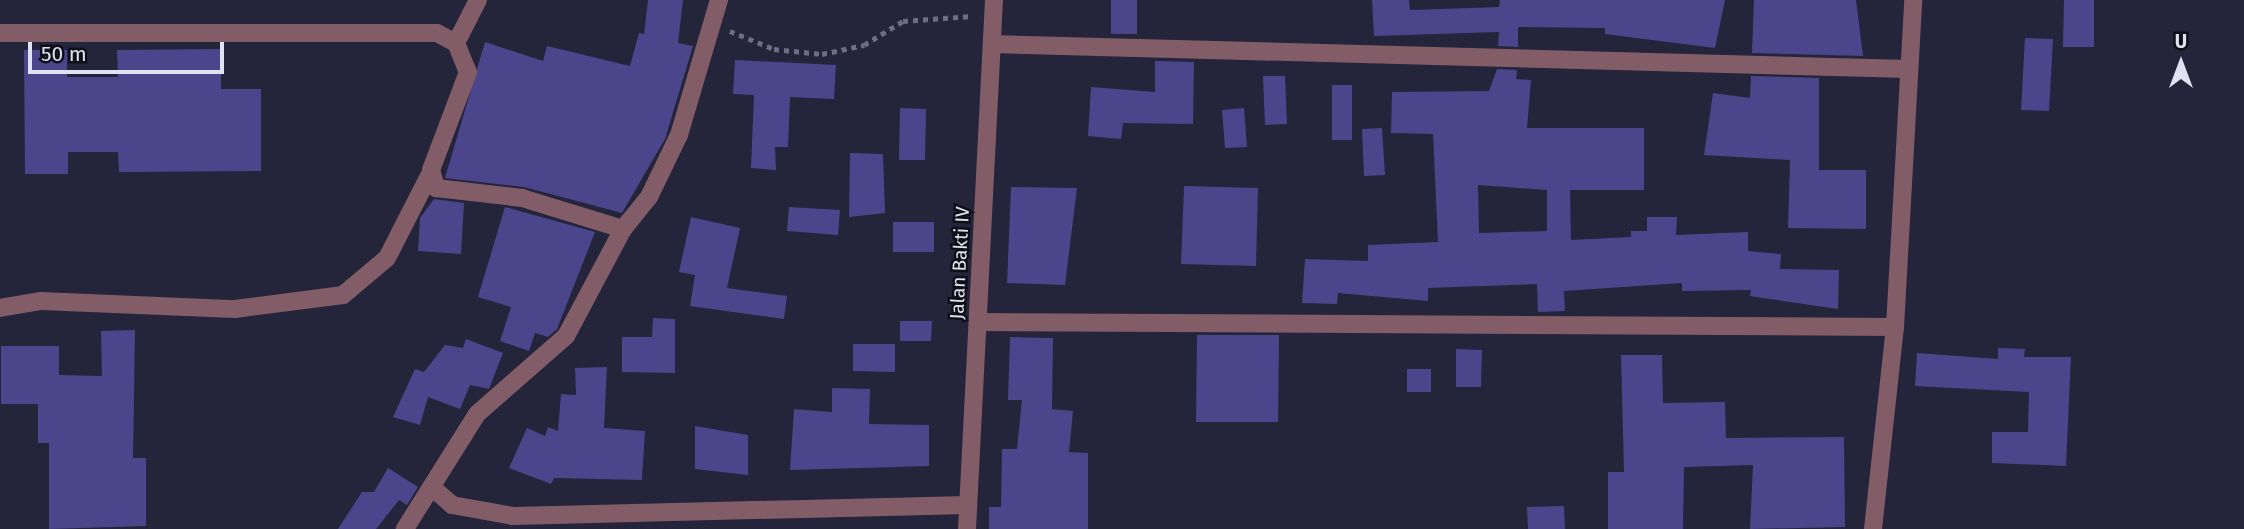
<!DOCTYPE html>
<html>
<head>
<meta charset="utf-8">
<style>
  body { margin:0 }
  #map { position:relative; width:2244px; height:529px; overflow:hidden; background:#24243a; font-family:"Fira Sans",sans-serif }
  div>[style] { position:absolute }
  .building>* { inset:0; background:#4b468b }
  .path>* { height:4.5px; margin-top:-2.25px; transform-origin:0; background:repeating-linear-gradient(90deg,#6d6e81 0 5px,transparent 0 10px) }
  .minor>* { height:18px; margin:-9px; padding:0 9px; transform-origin:9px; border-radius:9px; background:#825d67 }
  span { translate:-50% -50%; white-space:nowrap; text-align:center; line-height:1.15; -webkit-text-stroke:5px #0f0f18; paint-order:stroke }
  .street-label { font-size:19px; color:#e1e2f1 }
  .north { position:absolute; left:2146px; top:28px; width:70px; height:70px; -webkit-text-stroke:5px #0f0f18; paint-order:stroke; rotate:0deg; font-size:19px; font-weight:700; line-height:28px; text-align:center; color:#e1e2f1 }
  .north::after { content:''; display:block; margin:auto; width:24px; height:32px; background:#e1e2f1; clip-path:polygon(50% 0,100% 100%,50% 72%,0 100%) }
  .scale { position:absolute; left:28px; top:42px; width:196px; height:32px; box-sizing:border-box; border:4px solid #e1e2f1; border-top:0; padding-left:9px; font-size:21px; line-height:24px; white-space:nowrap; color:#e1e2f1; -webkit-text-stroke:5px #0f0f18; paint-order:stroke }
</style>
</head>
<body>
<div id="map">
  <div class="building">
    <i style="clip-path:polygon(648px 0,683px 0,678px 43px,693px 46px,665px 139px,622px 213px,524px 187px,445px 178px,485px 42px,543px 61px,547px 46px,630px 66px,639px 33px,644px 34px)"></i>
    <i style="clip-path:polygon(1111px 0,1137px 0,1137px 34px,1111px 34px)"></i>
    <i style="clip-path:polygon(1372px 0,1409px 0,1410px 10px,1499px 7px,1500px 0,1725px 0,1715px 48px,1605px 34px,1605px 28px,1518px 27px,1518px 47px,1498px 46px,1499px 32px,1374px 36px)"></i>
    <i style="clip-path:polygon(1754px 0,1856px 0,1863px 56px,1752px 53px)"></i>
    <i style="clip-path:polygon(2064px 0,2094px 0,2094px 47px,2063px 47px)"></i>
    <i style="clip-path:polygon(2025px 38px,2053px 39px,2049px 111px,2021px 110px)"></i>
    <i style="clip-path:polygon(221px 49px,221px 89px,261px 89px,261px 171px,119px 172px,118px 152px,68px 152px,68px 174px,25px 174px,24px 50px,67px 50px,67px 77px,118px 77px,117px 50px)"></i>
    <i style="clip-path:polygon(735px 60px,836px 65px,834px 99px,790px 97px,788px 147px,775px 147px,776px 170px,751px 168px,754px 95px,733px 94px)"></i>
    <i style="clip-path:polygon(1155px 61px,1194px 62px,1193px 124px,1123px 123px,1121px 139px,1088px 136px,1091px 87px,1155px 92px)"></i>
    <i style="clip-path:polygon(evenodd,1497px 69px,1517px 70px,1516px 79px,1531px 80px,1527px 128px,1644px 128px,1644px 190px,1570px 190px,1571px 240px,1631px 237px,1631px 231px,1647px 231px,1647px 217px,1677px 217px,1676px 235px,1748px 232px,1748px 251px,1781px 254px,1780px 269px,1839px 270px,1838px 309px,1750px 296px,1751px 290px,1682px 291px,1682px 283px,1564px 291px,1565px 311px,1538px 312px,1537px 284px,1428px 288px,1428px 301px,1338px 293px,1337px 304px,1302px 303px,1305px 259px,1368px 261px,1368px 245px,1438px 242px,1433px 134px,1391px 133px,1392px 92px,1489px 91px,1497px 69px,1478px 185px,1547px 190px,1547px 231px,1479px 233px,1478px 185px)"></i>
    <i style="clip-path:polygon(1263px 76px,1285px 76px,1287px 124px,1265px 125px)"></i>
    <i style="clip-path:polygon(1751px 76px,1819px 78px,1819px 170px,1866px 170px,1866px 229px,1788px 228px,1790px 160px,1704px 155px,1713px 93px,1750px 98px)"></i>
    <i style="clip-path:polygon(1332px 85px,1352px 85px,1352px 140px,1332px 140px)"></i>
    <i style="clip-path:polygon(900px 108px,926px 109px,925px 160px,899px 160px)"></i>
    <i style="clip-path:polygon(1244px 108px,1247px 147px,1225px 148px,1222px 110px)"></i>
    <i style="clip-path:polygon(1382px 128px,1385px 175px,1364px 176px,1362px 129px)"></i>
    <i style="clip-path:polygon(850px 153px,883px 154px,885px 213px,849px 217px)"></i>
    <i style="clip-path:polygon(1184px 186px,1258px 188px,1256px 266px,1181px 264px)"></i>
    <i style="clip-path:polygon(1011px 187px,1077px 188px,1065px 285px,1007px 283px)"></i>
    <i style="clip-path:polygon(434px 199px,464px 203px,461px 254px,418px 251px,420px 218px)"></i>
    <i style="clip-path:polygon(505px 207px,595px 232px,557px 329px,548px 337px,535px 333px,529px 351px,500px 341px,511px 307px,478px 297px)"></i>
    <i style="clip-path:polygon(789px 207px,840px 210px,838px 235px,787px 231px)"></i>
    <i style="clip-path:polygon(691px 217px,740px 228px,727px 288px,787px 296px,784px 319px,690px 306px,695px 275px,679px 272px)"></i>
    <i style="clip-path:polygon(893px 222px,934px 222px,934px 252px,893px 252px)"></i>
    <i style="clip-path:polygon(653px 318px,675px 319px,675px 373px,622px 372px,622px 337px,652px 337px)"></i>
    <i style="clip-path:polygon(900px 321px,932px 321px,931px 341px,900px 341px)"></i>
    <i style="clip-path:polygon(135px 330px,133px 458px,146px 458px,146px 526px,49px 529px,49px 443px,38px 443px,38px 404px,1px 404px,1px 346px,59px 346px,59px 375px,102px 376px,101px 331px)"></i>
    <i style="clip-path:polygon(1197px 335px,1279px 335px,1278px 422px,1196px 422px)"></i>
    <i style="clip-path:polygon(1010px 337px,1053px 338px,1052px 409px,1073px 411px,1069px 452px,1088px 453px,1088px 529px,989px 529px,989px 507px,1001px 507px,1002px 449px,1017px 449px,1022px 400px,1008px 400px)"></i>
    <i style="clip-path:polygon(466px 339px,503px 353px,489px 389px,470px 385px,460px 409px,428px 397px,420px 425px,393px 417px,415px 369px,424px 372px,445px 345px,463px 348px)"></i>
    <i style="clip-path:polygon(853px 344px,895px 344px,895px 372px,853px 371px)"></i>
    <i style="clip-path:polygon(1998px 348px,2025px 349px,2024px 357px,2071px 357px,2066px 466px,1992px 463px,1992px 432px,2028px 432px,2029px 392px,1915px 386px,1917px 353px,1998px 359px)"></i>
    <i style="clip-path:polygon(1456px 349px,1482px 350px,1481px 387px,1456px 387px)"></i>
    <i style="clip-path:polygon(1621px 355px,1662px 355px,1663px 403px,1725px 402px,1726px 438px,1844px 437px,1845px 527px,1750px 529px,1753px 465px,1684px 467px,1683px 529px,1608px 529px,1608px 472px,1624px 472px)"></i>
    <i style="clip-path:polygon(607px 367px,604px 428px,645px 431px,642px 480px,554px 478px,551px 484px,509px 468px,527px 428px,545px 436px,548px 427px,558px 431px,561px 394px,576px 395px,575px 368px)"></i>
    <i style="clip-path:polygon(1407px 369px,1431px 369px,1431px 392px,1407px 392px)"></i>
    <i style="clip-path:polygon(832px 388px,870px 389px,869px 424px,929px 425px,929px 466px,790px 470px,794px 409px,832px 412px)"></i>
    <i style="clip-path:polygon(695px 426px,748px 435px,748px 475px,695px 469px)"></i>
    <i style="clip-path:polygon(388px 468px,418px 487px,407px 505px,399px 500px,376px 529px,338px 529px,362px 492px,374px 492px)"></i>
    <i style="clip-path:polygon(1564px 506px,1565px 529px,1528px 529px,1527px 507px)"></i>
  </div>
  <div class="path">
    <i style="left:730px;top:31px;width:48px;rotate:22.2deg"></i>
    <i style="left:774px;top:49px;width:48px;rotate:5.9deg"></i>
    <i style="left:822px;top:54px;width:43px;rotate:-12.1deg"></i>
    <i style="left:864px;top:45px;width:46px;rotate:-31.6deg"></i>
    <i style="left:903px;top:21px;width:69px;rotate:-4.1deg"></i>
  </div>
  <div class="minor">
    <i style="left:0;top:33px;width:437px"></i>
    <i style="left:437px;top:33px;width:21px;rotate:28deg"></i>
    <i style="left:456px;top:43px;width:31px;rotate:68deg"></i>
    <i style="left:468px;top:72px;width:105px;rotate:110.7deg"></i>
    <i style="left:431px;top:170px;width:19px;rotate:74deg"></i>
    <i style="left:436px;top:188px;width:87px;rotate:6.6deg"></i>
    <i style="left:522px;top:198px;width:106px;rotate:17.1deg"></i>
    <i style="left:623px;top:229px;width:121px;rotate:118deg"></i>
    <i style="left:566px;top:336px;width:118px;rotate:138.8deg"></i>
    <i style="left:477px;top:414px;width:136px;rotate:122.1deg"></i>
    <i style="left:456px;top:43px;width:48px;rotate:-62.9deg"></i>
    <i style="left:992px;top:44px;width:916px;rotate:1.56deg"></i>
    <i style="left:623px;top:229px;width:41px;rotate:-50.9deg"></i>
    <i style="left:649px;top:197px;width:69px;rotate:-64.2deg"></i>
    <i style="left:679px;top:135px;width:141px;rotate:-73.5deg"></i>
    <i style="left:0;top:308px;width:42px;rotate:-9.7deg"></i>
    <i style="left:41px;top:301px;width:194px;rotate:2.4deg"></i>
    <i style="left:235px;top:309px;width:109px;rotate:-7.4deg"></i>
    <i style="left:343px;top:295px;width:57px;rotate:-40.1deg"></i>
    <i style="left:387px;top:258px;width:92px;rotate:-62.9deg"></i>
    <i style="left:978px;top:322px;width:917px;rotate:0.31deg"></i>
    <i style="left:435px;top:490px;width:23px;rotate:41deg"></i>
    <i style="left:452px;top:505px;width:62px;rotate:10.2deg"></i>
    <i style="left:513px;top:516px;width:455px;rotate:-1.4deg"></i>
    <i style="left:967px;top:529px;width:530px;rotate:-87.08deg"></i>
    <i style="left:1873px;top:529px;width:203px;rotate:-83.8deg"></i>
    <i style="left:1895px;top:327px;width:327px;rotate:-86.8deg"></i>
  </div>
  <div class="street-label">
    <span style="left:960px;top:263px;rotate:-87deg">Jalan Bakti IV</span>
  </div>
  <div class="north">U</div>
  <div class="scale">50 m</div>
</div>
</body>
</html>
